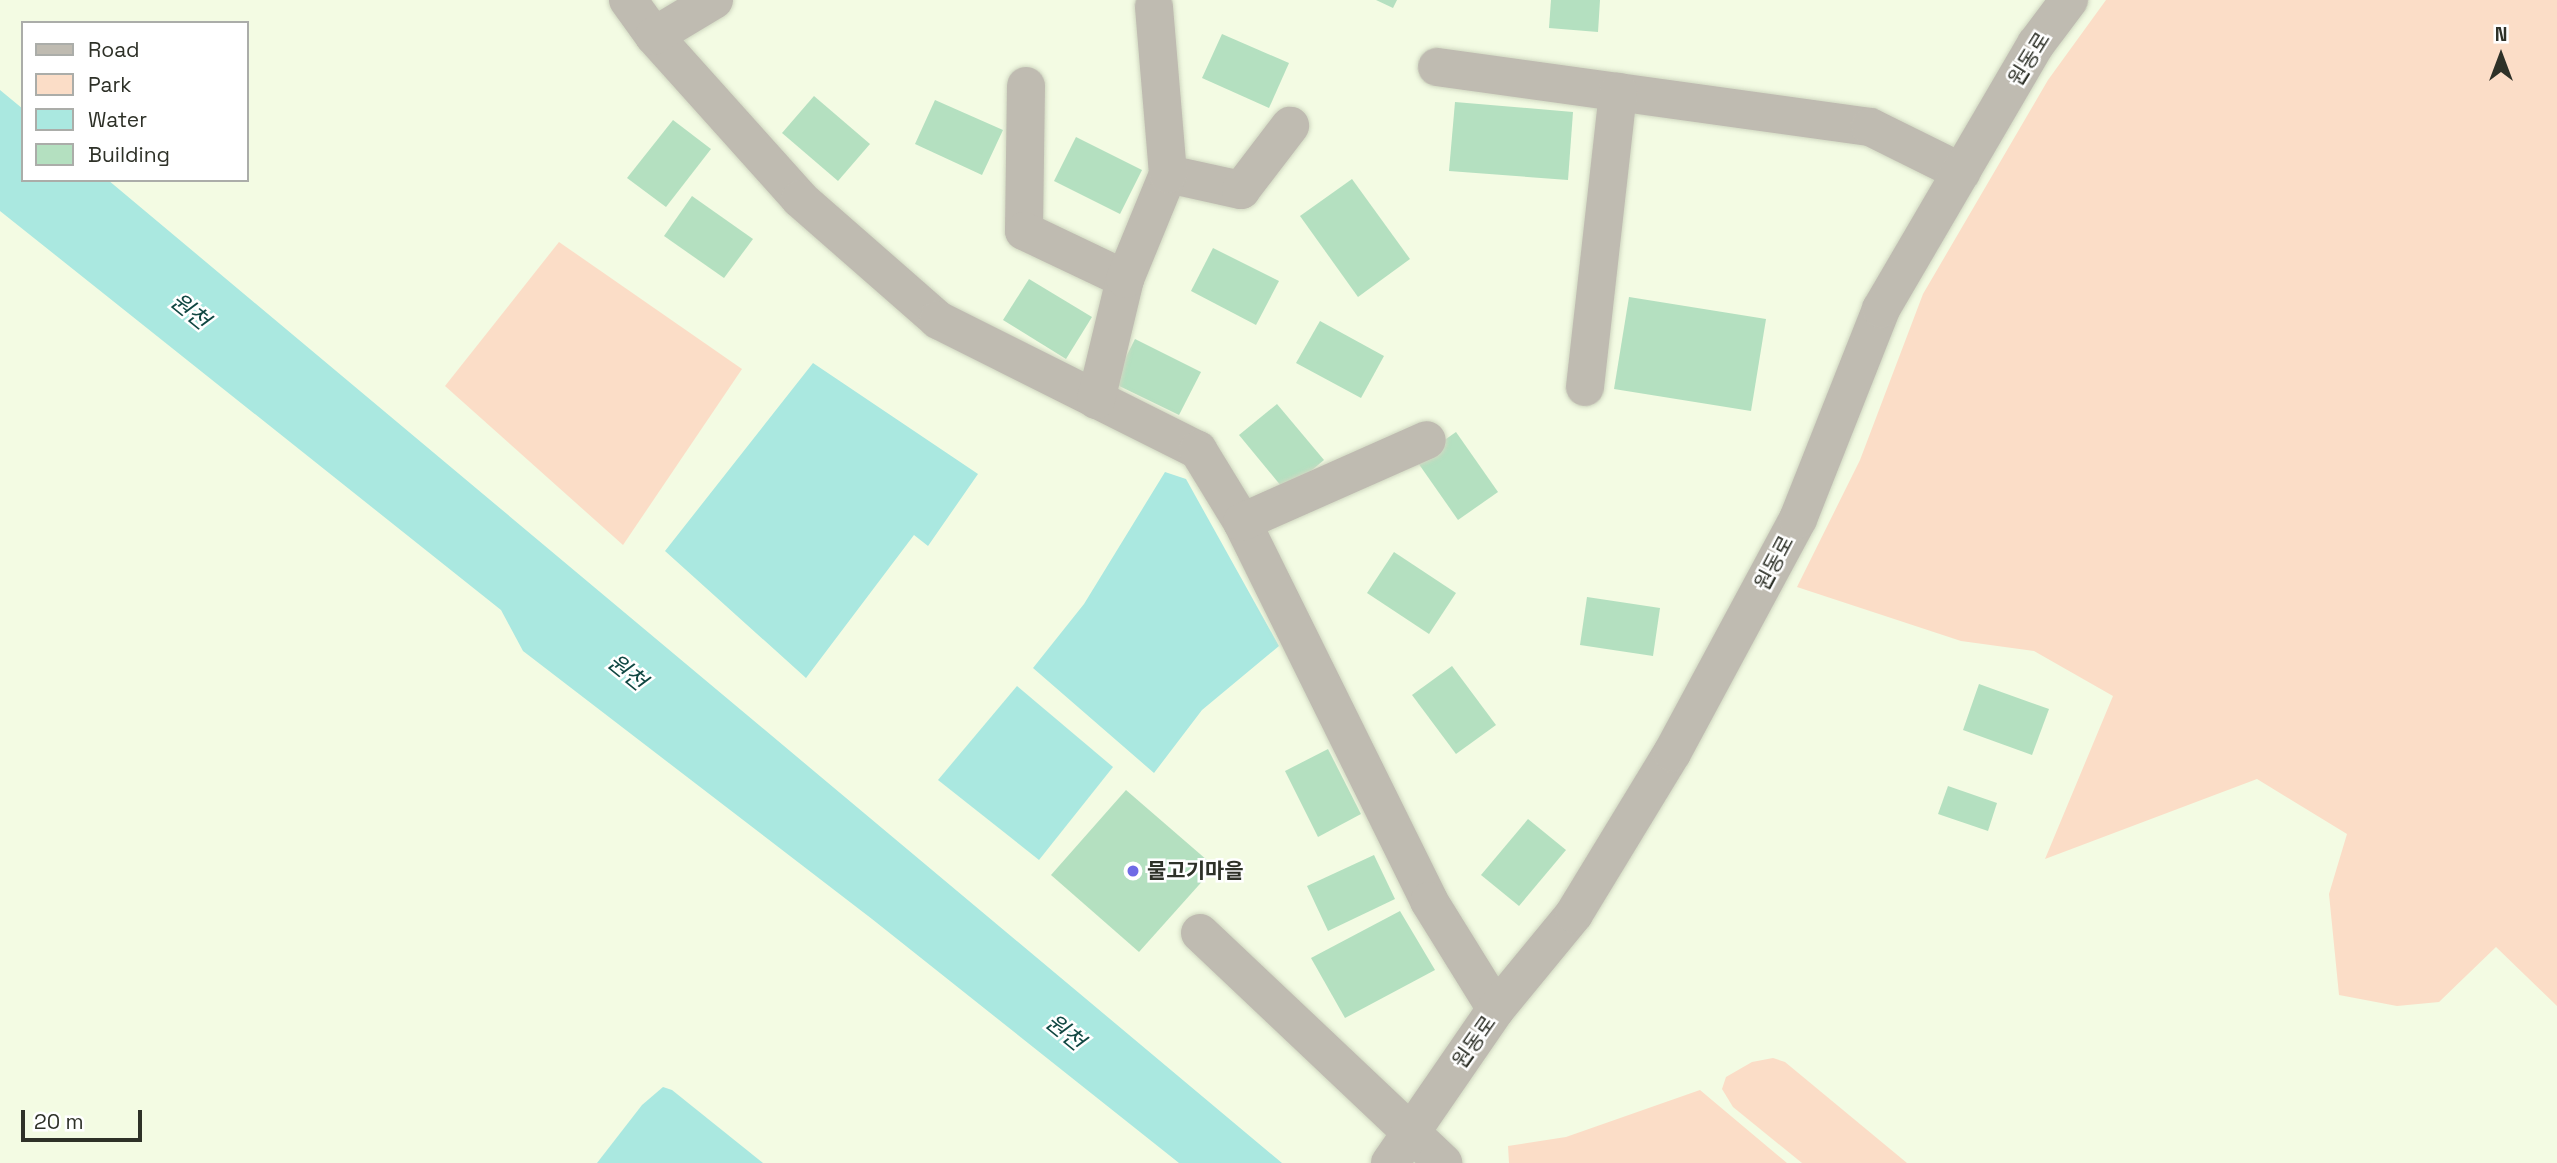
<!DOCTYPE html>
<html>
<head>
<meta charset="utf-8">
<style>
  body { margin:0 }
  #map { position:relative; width:2557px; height:1163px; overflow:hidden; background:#f3fbe3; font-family:"Space Grotesk","Noto Sans KR",sans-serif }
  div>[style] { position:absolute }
  .green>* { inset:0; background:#fbddc7 }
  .water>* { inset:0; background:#aae8e0 }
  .building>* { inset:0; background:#b4e0c0 }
  .roads { filter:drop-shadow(0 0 2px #d0d7c1) drop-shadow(0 0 2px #d0d7c1) }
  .minor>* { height:38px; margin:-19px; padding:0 19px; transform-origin:19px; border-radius:19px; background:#bfbbb1 }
  .dots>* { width:19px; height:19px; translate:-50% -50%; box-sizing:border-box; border:4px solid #fff; border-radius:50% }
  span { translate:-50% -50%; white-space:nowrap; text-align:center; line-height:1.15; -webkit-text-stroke:5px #fff; paint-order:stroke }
  .street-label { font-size:21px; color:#2e3128 }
  .poi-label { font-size:21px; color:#2e3128; font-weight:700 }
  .left { translate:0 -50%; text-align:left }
  .water-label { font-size:23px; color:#104742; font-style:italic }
  .legend { position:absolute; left:21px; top:21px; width:228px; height:161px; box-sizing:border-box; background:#fff; border:2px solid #abada9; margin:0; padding:9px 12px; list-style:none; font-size:21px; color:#2e3128 }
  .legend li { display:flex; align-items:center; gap:14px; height:35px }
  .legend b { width:35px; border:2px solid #abada9 }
  .north { position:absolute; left:2466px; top:21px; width:70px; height:70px; -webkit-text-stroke:5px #fff; paint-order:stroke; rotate:0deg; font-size:19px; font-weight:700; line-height:28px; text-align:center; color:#2e3128 }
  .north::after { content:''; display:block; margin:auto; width:24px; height:32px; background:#2e3128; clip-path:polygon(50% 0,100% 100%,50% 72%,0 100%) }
  .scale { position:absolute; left:21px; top:1110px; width:121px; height:32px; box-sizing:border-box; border:4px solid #2e3128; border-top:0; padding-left:9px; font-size:21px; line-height:24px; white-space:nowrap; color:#2e3128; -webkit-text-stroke:5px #fff; paint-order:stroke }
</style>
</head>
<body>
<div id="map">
  <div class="green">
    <i style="clip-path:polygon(2106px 0,2557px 0,2557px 1006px,2496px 947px,2439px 1002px,2397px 1006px,2339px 995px,2329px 894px,2347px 834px,2257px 779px,2045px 859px,2113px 696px,2034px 651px,1961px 641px,1797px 587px,1860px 460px,1923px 294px,2048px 80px)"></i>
    <i style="clip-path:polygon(559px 242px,742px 369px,623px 545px,445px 386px)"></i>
    <i style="clip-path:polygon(1773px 1058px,1785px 1062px,1907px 1163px,1802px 1163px,1733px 1107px,1722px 1089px,1726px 1077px,1752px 1062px)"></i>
    <i style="clip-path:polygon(1700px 1090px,1787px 1163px,1509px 1163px,1508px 1146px,1566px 1137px)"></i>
  </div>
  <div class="water">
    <i style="clip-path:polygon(0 90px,23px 109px,23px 180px,108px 180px,1282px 1163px,1179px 1163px,872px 919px,523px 651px,501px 610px,0 211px)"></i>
    <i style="clip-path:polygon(813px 363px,978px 474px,928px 546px,914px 535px,806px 678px,665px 551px)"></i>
    <i style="clip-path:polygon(1165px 472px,1186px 479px,1279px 646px,1202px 710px,1154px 773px,1033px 668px,1084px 604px)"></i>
    <i style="clip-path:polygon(1017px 686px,1113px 767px,1039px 860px,938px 780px)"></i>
    <i style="clip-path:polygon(663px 1087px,672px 1090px,763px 1163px,597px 1163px,642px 1105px)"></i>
  </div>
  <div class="building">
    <i style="clip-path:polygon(1376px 0,1397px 0,1393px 8px)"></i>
    <i style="clip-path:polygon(1551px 0,1600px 0,1598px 32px,1549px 28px)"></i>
    <i style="clip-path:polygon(1222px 34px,1289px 63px,1269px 108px,1202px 78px)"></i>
    <i style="clip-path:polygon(814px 96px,870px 144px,838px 181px,782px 133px)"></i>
    <i style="clip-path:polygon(935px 100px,1003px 130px,982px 175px,915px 144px)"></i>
    <i style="clip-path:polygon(1455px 102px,1573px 112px,1568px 180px,1449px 171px)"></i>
    <i style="clip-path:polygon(673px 120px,711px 149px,666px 207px,627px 178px)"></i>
    <i style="clip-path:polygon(1076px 137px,1142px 170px,1120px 214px,1054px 181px)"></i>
    <i style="clip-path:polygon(1352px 179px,1410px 259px,1358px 297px,1300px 216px)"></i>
    <i style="clip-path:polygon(692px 196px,753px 239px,724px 278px,664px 236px)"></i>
    <i style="clip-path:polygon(1213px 248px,1279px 281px,1256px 325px,1191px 291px)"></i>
    <i style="clip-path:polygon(1029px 279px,1092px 317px,1066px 359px,1003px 320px)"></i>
    <i style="clip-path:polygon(1629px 297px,1766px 319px,1751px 411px,1614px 389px)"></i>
    <i style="clip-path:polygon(1320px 321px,1384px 356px,1361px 398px,1296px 363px)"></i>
    <i style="clip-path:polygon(1135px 339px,1201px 372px,1179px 415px,1113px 383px)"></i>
    <i style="clip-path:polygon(1277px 404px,1324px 460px,1286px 492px,1239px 435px)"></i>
    <i style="clip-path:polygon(1456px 432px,1498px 492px,1458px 520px,1416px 460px)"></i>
    <i style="clip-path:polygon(1394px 552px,1456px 593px,1429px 634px,1367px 593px)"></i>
    <i style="clip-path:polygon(1587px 597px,1660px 608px,1653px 656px,1580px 645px)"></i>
    <i style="clip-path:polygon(1452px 666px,1496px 725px,1456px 754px,1412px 695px)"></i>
    <i style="clip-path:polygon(1979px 684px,2049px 709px,2032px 755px,1963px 730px)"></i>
    <i style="clip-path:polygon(1328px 749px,1361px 814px,1318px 837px,1285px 771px)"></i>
    <i style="clip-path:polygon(1948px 786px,1997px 803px,1988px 831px,1938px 814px)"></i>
    <i style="clip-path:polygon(1126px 790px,1215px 867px,1139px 952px,1051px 875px)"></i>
    <i style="clip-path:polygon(1528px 819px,1566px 850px,1519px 906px,1481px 875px)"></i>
    <i style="clip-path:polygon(1374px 855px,1395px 899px,1328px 931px,1307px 886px)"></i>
    <i style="clip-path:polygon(1400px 911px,1435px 970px,1345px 1018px,1311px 958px)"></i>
  </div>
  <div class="roads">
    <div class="minor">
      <i style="left:628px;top:0;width:44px;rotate:54.2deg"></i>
      <i style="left:654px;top:36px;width:219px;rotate:48.1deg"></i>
      <i style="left:800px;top:199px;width:184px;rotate:41.2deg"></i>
      <i style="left:938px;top:320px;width:291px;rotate:26.6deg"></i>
      <i style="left:1198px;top:450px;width:84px;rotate:58.6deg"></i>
      <i style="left:1242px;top:522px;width:423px;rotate:63.7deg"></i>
      <i style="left:1429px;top:901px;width:127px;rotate:58.2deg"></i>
      <i style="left:654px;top:36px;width:70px;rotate:-31deg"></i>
      <i style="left:1437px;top:67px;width:437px;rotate:7.9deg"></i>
      <i style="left:1870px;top:127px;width:102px;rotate:26.3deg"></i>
      <i style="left:1026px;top:86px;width:145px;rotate:90.8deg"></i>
      <i style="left:1024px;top:231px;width:112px;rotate:25.4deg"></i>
      <i style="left:1168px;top:174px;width:75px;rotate:12.4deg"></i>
      <i style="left:1241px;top:190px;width:81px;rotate:-52.6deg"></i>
      <i style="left:1585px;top:387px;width:297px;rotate:-83.6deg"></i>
      <i style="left:1096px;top:400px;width:124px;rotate:-76.5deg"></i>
      <i style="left:1125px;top:279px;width:113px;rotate:-67.7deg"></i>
      <i style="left:1168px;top:174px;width:168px;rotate:-94.8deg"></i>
      <i style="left:1242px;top:522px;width:202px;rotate:-23.9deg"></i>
      <i style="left:1200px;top:933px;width:335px;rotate:43.4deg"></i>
      <i style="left:1390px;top:1163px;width:187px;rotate:-55.5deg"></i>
      <i style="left:1496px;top:1009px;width:123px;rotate:-50.6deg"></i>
      <i style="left:1574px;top:914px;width:188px;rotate:-58.7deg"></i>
      <i style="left:1672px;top:753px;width:266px;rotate:-61.7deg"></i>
      <i style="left:1798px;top:519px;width:226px;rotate:-68.4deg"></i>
      <i style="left:1881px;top:309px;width:307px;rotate:-59.7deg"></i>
      <i style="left:2036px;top:44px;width:55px;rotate:-53.1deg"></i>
    </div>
  </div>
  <div class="dots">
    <i style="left:1133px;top:871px;background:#6e6ae5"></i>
  </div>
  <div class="street-label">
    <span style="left:2029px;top:59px;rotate:-58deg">원동로</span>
    <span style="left:1774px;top:563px;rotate:-62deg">원동로</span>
    <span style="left:1474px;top:1042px;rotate:-55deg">원동로</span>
  </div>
  <div class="poi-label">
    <span class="left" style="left:1147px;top:871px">물고기마을</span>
  </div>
  <div class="water-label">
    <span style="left:190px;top:311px;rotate:39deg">원천</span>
    <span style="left:627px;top:672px;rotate:39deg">원천</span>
    <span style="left:1065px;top:1032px;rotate:39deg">원천</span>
  </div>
  <ul class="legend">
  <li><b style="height:9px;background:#bfbbb1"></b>Road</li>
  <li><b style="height:19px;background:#fbddc7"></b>Park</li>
  <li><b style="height:19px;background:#aae8e0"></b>Water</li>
  <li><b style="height:19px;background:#b4e0c0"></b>Building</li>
  </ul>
  <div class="north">N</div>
  <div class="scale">20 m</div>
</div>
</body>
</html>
